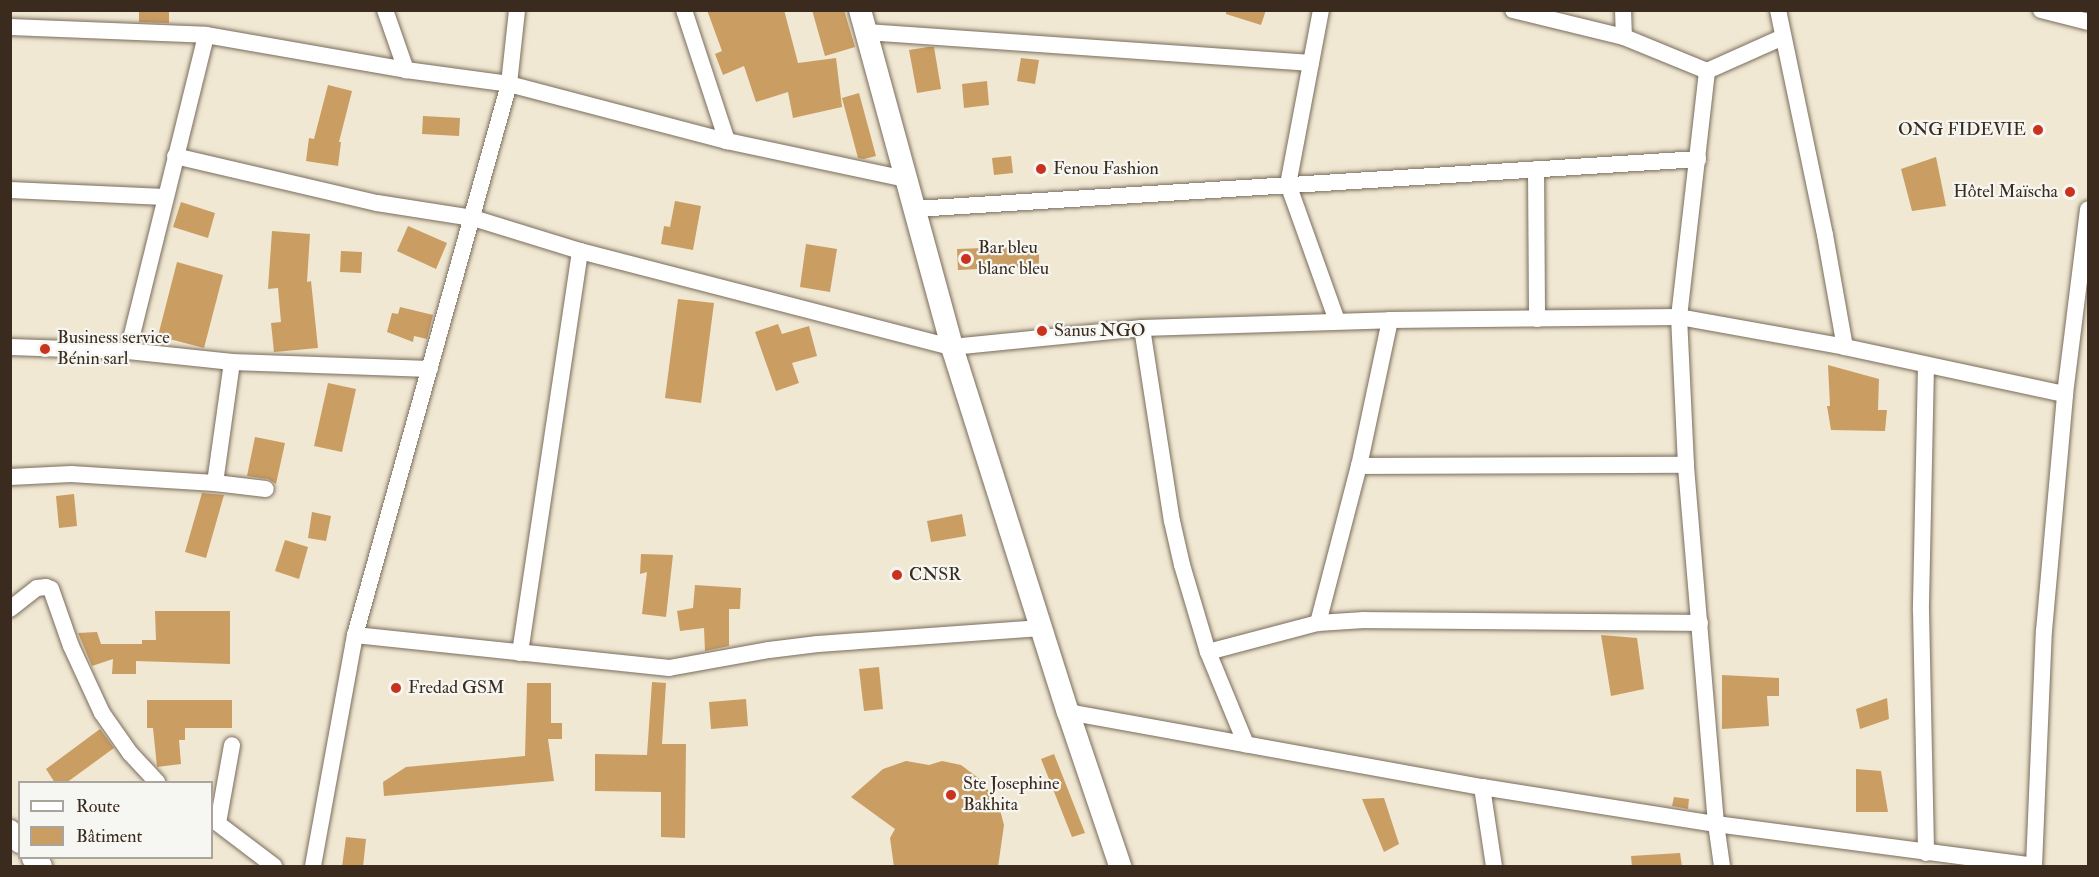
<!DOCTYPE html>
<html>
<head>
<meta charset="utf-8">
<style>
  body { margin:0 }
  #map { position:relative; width:2099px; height:877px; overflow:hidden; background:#f0e8d2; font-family:"IM FELL Double Pica",serif }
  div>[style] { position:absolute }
  .building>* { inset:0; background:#ca9d62 }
  .roads { filter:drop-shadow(0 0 2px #7a6c5d) drop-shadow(0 0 2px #7a6c5d) }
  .street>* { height:16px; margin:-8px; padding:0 8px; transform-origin:8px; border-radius:8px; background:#fff }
  .secondary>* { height:22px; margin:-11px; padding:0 11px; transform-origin:11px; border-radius:11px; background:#fff }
  .dots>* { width:16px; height:16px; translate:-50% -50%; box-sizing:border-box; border:3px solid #f6f6f2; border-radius:50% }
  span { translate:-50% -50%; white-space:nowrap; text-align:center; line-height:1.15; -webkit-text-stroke:4.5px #f6f6f2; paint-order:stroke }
  .poi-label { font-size:18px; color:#3b2a1e }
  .right { translate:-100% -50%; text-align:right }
  .left { translate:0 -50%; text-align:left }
  .frame { position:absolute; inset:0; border:12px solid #3b2a1e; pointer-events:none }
  .legend { position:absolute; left:18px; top:781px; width:195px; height:78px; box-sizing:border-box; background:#f6f6f2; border:2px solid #aba49d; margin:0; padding:8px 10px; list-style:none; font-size:18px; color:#3b2a1e }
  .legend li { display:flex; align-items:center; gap:12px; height:30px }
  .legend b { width:30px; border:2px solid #aba49d }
</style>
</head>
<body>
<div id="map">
  <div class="building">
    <i style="clip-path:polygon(139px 10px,169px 10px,169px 23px,139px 22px)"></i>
    <i style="clip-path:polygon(707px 10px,784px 10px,798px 63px,836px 58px,842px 107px,793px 118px,788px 92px,756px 102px,744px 66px,723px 75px,715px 54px,722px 51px)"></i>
    <i style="clip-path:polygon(812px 10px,844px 10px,855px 47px,825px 56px)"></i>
    <i style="clip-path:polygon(1226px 10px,1266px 10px,1261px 25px,1226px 14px)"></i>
    <i style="clip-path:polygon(928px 47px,934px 47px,941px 89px,917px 93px,909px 50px)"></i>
    <i style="clip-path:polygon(1021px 58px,1039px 60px,1035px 84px,1017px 81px)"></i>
    <i style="clip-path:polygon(987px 81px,989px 105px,964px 108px,962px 84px)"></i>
    <i style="clip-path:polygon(328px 85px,352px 91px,339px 142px,341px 142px,338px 166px,306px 161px,309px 138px,314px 139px)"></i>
    <i style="clip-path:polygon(859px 93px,876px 156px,864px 159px,858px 158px,842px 98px)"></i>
    <i style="clip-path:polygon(423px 116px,460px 118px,459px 136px,422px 134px)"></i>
    <i style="clip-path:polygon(1011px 156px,1013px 173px,994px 175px,992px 158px)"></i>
    <i style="clip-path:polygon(1936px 157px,1946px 206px,1912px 211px,1901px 169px)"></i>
    <i style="clip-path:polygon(675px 201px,701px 206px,693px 250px,661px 244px,664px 226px,670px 227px)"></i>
    <i style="clip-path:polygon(181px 202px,215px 213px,208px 238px,173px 227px)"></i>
    <i style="clip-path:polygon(408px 226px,447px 243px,436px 269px,397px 251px)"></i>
    <i style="clip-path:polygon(272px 231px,310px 234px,307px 282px,311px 281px,318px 348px,274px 352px,271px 323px,281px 322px,278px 288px,268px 289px)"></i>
    <i style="clip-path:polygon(806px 244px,837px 249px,830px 292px,800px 287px)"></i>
    <i style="clip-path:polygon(1039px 246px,1039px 266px,958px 270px,957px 249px)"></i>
    <i style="clip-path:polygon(341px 251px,362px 252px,361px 273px,340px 272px)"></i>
    <i style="clip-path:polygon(177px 262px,223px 275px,204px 348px,158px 336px)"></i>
    <i style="clip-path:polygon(678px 299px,714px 303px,701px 403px,665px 398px)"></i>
    <i style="clip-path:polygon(400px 307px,433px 315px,427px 339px,414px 336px,413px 342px,387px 332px,392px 313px,398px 314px)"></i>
    <i style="clip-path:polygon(778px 324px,782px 334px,809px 326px,817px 356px,792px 363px,799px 383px,776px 391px,755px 332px)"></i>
    <i style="clip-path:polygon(1828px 365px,1879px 379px,1878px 410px,1887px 410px,1885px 431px,1831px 430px,1827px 406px,1830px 406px)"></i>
    <i style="clip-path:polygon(328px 383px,356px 389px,342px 452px,314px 446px)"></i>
    <i style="clip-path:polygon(255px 437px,285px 443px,276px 484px,268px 479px,247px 476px)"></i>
    <i style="clip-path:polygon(202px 493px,224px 495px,206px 558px,185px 552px)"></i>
    <i style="clip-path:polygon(74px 494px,77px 526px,59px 528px,56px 496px)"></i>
    <i style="clip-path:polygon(312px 512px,331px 516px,326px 541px,308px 538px)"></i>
    <i style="clip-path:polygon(962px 514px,966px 536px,931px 542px,927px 521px)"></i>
    <i style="clip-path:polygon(285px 540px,308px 547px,299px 579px,275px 571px)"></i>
    <i style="clip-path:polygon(641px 554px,673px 555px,666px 617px,642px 614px,647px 572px,640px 574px)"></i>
    <i style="clip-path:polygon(695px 585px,741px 588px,740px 609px,729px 609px,729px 646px,705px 651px,704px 628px,680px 631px,677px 611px,693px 608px)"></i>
    <i style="clip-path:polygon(155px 611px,230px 611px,230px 664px,136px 661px,136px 674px,112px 674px,113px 659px,92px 666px,78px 633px,97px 632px,101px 644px,142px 644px,142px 640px,156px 640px)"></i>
    <i style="clip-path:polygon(1601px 635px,1637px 638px,1644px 689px,1611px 696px)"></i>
    <i style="clip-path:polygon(879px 667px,883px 709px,864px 711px,859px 669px)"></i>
    <i style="clip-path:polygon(1722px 675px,1779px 678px,1779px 696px,1767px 696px,1769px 726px,1722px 729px)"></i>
    <i style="clip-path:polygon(652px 682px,666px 683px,662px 744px,686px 744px,685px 838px,661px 837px,661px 792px,595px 791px,595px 754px,647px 755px)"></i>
    <i style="clip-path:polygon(527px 683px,551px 683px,551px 723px,562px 723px,562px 739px,548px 739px,554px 781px,384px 796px,383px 782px,406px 767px,525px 756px)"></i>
    <i style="clip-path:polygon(1887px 698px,1889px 719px,1860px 729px,1856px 709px)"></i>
    <i style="clip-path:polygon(746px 699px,748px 726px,711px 729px,709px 702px)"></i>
    <i style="clip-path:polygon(147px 700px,232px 700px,232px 728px,185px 728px,185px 740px,179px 740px,181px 764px,157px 767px,153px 728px,147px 728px)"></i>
    <i style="clip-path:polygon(100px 729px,114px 748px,66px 783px,55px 783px,46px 769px)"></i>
    <i style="clip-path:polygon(1054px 754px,1085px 833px,1072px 837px,1041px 759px)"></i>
    <i style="clip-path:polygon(906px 761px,929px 765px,942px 761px,961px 765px,981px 780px,999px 806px,1004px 825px,998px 867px,894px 867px,890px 838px,895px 829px,851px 797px,883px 769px)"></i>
    <i style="clip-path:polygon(1856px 769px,1881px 771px,1888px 812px,1856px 812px)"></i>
    <i style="clip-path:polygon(1674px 797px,1689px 799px,1688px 809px,1672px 806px)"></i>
    <i style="clip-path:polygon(1384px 798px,1399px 844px,1384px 852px,1362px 799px)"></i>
    <i style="clip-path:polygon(346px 837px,366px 839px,363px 867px,342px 867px)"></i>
    <i style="clip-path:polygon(1680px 853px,1682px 867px,1632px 867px,1631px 856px)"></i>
  </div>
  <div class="roads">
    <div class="street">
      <i style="left:385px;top:10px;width:64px;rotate:70.7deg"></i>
      <i style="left:684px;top:10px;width:138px;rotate:71.8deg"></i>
      <i style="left:1321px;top:10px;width:177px;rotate:100.7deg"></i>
      <i style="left:1288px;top:184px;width:145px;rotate:70.3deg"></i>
      <i style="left:1513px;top:10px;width:114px;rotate:13.7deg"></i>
      <i style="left:1624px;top:37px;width:90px;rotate:22.3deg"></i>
      <i style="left:1623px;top:10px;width:27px;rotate:88deg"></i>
      <i style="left:1778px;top:10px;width:230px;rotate:78.2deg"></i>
      <i style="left:1825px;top:235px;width:114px;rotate:79.9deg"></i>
      <i style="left:2041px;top:10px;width:49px;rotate:14.3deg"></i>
      <i style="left:10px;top:27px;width:196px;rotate:2.3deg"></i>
      <i style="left:206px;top:35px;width:203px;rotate:9.9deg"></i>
      <i style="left:406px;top:70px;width:104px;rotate:7.7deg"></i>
      <i style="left:509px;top:84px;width:225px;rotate:14.7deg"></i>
      <i style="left:727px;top:141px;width:183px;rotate:12deg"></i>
      <i style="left:867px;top:32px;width:445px;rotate:4deg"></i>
      <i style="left:175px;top:156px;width:207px;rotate:13.1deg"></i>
      <i style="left:377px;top:203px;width:97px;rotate:8.9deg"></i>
      <i style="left:473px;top:218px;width:112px;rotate:17.1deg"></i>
      <i style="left:580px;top:251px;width:384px;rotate:14.5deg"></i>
      <i style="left:952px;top:347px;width:191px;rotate:-5.7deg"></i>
      <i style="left:1142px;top:328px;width:248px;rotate:-1.8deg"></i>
      <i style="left:1390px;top:320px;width:289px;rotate:-0.6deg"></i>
      <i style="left:1679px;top:317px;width:169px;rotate:10.2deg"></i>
      <i style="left:1845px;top:347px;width:225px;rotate:12.1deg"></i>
      <i style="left:1536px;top:169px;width:150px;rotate:89.6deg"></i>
      <i style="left:10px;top:190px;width:155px;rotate:2.6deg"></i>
      <i style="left:915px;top:209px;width:785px;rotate:-3.65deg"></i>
      <i style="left:1142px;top:328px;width:195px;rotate:81.2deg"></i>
      <i style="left:1172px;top:521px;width:45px;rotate:77.2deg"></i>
      <i style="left:1182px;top:565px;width:91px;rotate:73.4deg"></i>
      <i style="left:1208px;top:652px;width:100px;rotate:67.6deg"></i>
      <i style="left:10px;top:347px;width:118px;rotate:1.9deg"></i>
      <i style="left:128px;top:351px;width:105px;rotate:6deg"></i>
      <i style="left:232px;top:362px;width:198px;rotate:2deg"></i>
      <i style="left:128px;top:351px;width:325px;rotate:-76.1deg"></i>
      <i style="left:1926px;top:365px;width:246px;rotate:91.2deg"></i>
      <i style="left:1921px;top:611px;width:242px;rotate:88.8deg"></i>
      <i style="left:1359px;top:466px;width:327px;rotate:-0.2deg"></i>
      <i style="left:10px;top:477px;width:61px;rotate:-2.8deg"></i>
      <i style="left:71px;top:474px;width:144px;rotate:3.6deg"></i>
      <i style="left:215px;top:483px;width:51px;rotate:6.7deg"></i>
      <i style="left:215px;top:483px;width:122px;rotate:-82deg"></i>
      <i style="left:10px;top:609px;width:34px;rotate:-38deg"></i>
      <i style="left:37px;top:588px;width:9px;rotate:-6deg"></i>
      <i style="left:46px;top:587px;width:5px;rotate:22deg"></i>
      <i style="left:51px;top:589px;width:60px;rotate:70.7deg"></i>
      <i style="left:71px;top:646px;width:74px;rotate:65.2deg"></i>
      <i style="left:102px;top:713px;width:49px;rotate:55deg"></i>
      <i style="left:130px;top:753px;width:40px;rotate:47deg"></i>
      <i style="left:1318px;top:623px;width:162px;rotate:-75.4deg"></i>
      <i style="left:1359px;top:466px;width:149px;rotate:-78deg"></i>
      <i style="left:355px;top:635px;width:316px;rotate:6deg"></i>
      <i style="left:669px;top:668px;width:102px;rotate:-10.2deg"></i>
      <i style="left:769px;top:650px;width:49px;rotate:-7deg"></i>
      <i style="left:818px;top:644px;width:224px;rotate:-4.1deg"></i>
      <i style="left:1208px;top:652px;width:114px;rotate:-14.8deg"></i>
      <i style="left:1318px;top:623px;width:46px;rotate:-3.7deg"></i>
      <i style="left:1364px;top:620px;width:336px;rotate:0.5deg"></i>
      <i style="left:520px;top:653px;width:406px;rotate:-81.5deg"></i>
      <i style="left:1068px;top:712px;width:421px;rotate:10.3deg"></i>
      <i style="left:1482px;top:787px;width:237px;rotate:9deg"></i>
      <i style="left:1716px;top:824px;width:320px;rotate:7.5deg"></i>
      <i style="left:1482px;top:787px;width:80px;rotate:81.4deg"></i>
      <i style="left:212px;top:819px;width:78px;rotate:37.2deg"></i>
      <i style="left:218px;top:823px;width:79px;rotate:-79.8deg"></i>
      <i style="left:313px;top:866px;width:235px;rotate:-79.7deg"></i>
      <i style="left:355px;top:635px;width:572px;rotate:-74.38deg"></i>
      <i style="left:509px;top:84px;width:74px;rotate:-83.8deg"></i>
      <i style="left:1722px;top:866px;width:42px;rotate:-98.1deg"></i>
      <i style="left:1716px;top:824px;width:360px;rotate:-94.8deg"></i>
      <i style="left:1686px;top:465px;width:148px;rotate:-92.7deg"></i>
      <i style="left:1679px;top:317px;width:248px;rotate:-83.5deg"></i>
      <i style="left:1707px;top:71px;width:83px;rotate:-24.1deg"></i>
      <i style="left:2034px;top:866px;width:235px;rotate:-87.6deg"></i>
      <i style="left:2044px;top:631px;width:238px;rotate:-84.9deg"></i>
      <i style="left:2065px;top:394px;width:186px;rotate:-82.9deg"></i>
    </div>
    <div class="secondary">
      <i style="left:860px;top:10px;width:349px;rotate:74.7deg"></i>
      <i style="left:952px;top:347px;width:383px;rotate:72.4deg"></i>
      <i style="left:1068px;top:712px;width:163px;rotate:71.3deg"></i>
      <i style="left:10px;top:831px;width:15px;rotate:48deg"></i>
      <i style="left:33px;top:858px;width:11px;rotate:45deg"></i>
    </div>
  </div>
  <div class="dots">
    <i style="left:2038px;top:130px;background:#c8321e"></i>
    <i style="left:1041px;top:169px;background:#c8321e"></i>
    <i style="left:2070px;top:192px;background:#c8321e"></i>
    <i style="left:966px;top:259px;background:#c8321e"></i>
    <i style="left:1042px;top:331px;background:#c8321e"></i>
    <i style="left:45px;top:349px;background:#c8321e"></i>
    <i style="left:897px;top:575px;background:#c8321e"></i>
    <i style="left:396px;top:688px;background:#c8321e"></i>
    <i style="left:951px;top:795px;background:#c8321e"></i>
  </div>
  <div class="poi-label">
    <span class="right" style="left:2026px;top:130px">ONG FIDEVIE</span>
    <span class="left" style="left:1053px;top:169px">Fenou Fashion</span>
    <span class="right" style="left:2058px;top:192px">Hôtel Maïscha</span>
    <span class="left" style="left:978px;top:259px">Bar bleu<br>blanc bleu</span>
    <span class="left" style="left:1054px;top:331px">Sanus NGO</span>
    <span class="left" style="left:57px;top:349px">Business service<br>Bénin sarl</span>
    <span class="left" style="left:909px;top:575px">CNSR</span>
    <span class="left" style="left:408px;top:688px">Fredad GSM</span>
    <span class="left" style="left:963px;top:795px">Ste Josephine<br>Bakhita</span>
  </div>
  <div class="frame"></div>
  <ul class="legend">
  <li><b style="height:8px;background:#fff"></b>Route</li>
  <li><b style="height:16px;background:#ca9d62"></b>Bâtiment</li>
  </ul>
</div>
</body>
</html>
